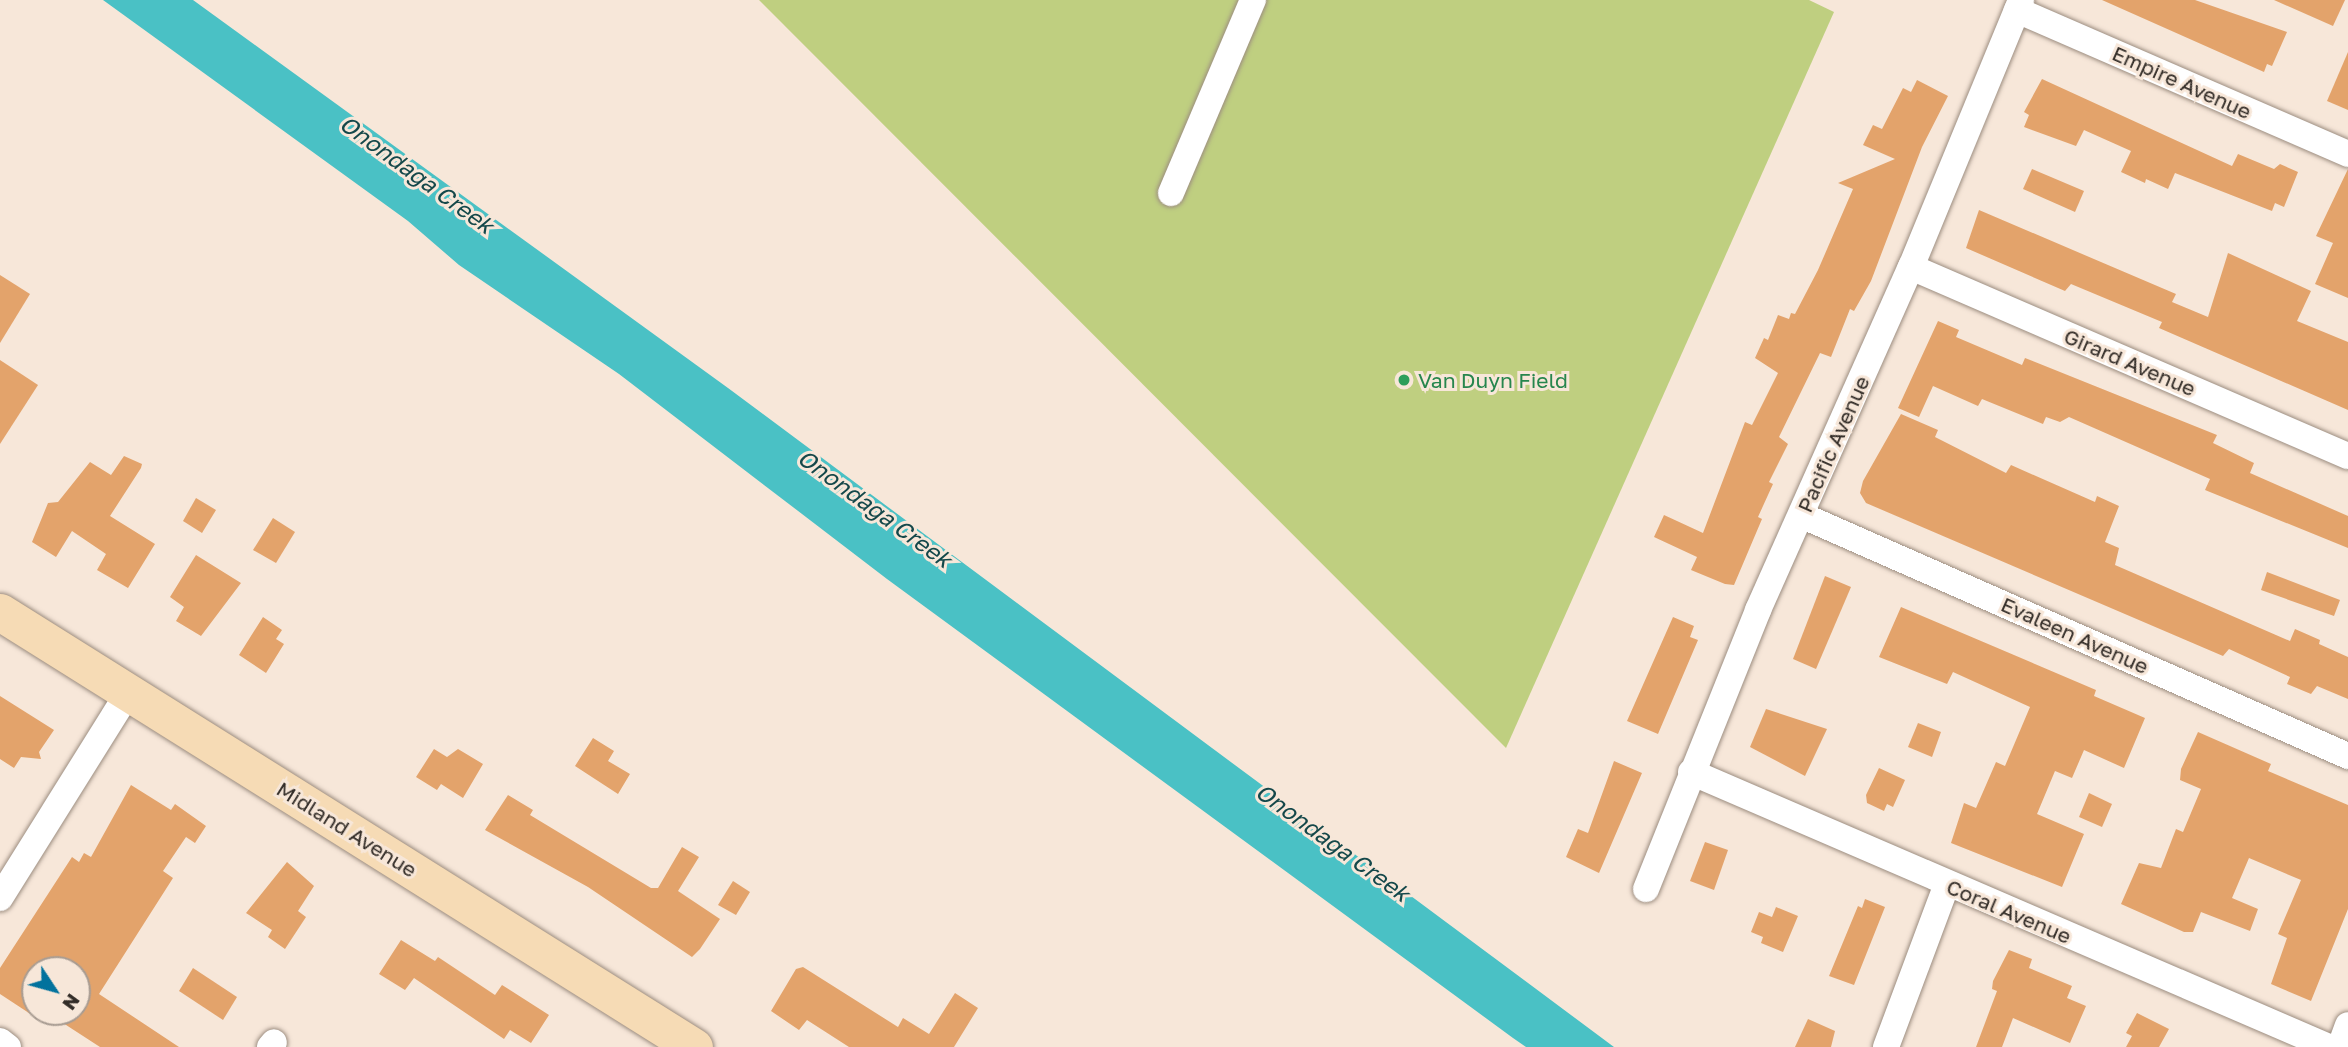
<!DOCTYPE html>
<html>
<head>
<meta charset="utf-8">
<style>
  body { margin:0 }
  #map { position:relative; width:2348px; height:1047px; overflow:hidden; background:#f7e7d9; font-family:"Golos Text",sans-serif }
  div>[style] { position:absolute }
  .green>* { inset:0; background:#bfcf80 }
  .water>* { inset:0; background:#4ac1c5 }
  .building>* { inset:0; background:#e3a36b }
  .roads { filter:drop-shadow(0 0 2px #9c8d80) drop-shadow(0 0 2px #9c8d80) }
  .street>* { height:26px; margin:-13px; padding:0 13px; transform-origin:13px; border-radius:13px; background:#fff }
  .secondary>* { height:37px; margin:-18.5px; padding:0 18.5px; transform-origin:18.5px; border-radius:18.5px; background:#f6dbb5 }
  .dots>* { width:19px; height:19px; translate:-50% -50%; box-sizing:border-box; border:4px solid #f7e7d9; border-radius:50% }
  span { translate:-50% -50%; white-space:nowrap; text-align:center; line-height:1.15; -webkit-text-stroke:6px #f7e7d9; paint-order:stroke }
  .street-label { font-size:21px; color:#322c27 }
  .leisure-label { font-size:21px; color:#27864d }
  .left { translate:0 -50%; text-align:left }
  .water-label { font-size:23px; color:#14484a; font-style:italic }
  .north { position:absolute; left:21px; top:956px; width:70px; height:70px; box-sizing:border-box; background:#f7e7d9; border:2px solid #a89c92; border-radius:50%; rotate:126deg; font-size:19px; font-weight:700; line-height:28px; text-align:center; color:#322c27 }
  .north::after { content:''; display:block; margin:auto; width:24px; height:32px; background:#02729d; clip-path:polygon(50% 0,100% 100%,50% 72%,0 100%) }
</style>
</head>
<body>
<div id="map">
  <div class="green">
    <i style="clip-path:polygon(759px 0,1809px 0,1834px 12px,1506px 748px)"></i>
  </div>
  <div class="water">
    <i style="clip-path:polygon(103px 0,193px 0,728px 388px,1614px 1047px,1526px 1047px,1513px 1038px,887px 579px,619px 374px,459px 265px,408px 221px)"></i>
  </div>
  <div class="building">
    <i style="clip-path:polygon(2102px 0,2195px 0,2287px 32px,2272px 66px,2267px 64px,2264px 72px)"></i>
    <i style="clip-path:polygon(2274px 0,2345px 0,2333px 26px)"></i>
    <i style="clip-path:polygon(2348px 52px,2348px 110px,2327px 101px)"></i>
    <i style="clip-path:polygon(2042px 79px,2232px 166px,2238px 154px,2274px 169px,2280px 164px,2298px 172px,2284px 207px,2275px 203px,2272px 211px,2175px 173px,2168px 189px,2146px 179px,2145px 183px,2121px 172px,2131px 151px,2084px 130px,2076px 146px,2024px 127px,2029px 115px,2024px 112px)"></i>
    <i style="clip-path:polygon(1917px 80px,1948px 96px,1922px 147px,1871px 281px,1854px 311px,1850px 309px,1831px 357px,1820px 353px,1779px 437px,1788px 444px,1769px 482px,1773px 484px,1758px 517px,1762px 519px,1734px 585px,1725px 584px,1691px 570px,1697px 557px,1654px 537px,1664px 515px,1703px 533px,1745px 422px,1752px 425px,1778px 373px,1755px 358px,1764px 338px,1768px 340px,1778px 315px,1789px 319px,1791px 313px,1795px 314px,1818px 270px,1853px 189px,1838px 183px,1895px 159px,1863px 145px,1873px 125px,1882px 129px,1903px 88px,1911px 92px)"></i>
    <i style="clip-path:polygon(2032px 169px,2084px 191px,2075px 212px,2023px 189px)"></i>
    <i style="clip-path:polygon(2348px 169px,2348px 298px,2315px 284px,2333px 243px,2316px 236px)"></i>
    <i style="clip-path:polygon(1979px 210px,2176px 294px,2172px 302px,2208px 317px,2228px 253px,2311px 291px,2297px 321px,2348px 342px,2348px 410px,2159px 328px,2162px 322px,2071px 284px,2065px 291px,1966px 248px)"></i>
    <i style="clip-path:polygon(0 275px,30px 294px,0 343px)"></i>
    <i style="clip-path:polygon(1938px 321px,1959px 330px,1956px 337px,2022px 365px,2025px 358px,2217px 435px,2213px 443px,2254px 463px,2250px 473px,2348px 516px,2348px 548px,2205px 490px,2210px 479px,2069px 417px,2060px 422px,2046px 417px,2043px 424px,1982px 399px,1978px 406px,1933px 386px,1919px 417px,1898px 408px)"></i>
    <i style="clip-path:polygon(0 360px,38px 385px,0 444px)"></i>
    <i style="clip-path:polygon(1901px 414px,1938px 430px,1935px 437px,2006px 473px,2011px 465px,2095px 502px,2097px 496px,2119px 506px,2105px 542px,2119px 548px,2115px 565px,2290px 641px,2295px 629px,2320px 640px,2319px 644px,2348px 657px,2348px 699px,2317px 686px,2311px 694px,2287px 684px,2290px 677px,2229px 649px,2223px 656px,1866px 503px,1860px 493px,1863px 481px)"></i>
    <i style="clip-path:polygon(124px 456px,142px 464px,141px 468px,110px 516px,155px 544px,128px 588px,97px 570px,106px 554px,72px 531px,56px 557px,32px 542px,48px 503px,58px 502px,90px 462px,111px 475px)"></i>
    <i style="clip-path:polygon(196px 498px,216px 510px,202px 533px,183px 521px)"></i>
    <i style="clip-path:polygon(273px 518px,295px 532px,276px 563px,253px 550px)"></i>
    <i style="clip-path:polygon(196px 555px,241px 583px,201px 636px,176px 621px,184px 607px,170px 597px)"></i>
    <i style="clip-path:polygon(2267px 572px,2340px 600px,2334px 616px,2261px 590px)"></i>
    <i style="clip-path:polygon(1825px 576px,1851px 587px,1816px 669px,1793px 659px)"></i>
    <i style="clip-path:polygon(1901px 607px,2096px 690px,2094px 696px,2145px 718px,2124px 768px,2084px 750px,2072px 778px,2055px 771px,2037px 814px,2084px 834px,2062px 887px,1951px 843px,1964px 803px,1976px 808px,1996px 762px,2005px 766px,2030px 707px,1953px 672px,1947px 684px,1879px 657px)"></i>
    <i style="clip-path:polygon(263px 617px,282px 630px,276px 639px,284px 644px,266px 673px,239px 655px)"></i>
    <i style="clip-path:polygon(1673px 617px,1694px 626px,1690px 637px,1698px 640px,1658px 734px,1627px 721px)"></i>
    <i style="clip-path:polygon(0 696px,54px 730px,39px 752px,41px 759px,21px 757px,14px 768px,0 759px)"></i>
    <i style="clip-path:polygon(1766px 709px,1827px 729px,1805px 776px,1750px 747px)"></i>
    <i style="clip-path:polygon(1918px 723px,1941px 732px,1932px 757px,1908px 747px)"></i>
    <i style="clip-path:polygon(2198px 732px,2271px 764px,2268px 771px,2348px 805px,2348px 909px,2311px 1001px,2271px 984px,2287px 938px,2278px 934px,2301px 880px,2249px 858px,2232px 898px,2258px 909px,2250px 931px,2201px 912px,2193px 932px,2184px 932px,2121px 904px,2139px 863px,2161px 868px,2176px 829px,2183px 832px,2201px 789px,2180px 780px,2181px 769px)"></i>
    <i style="clip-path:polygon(593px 738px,614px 751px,608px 761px,630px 774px,618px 794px,575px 766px)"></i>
    <i style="clip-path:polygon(434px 749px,447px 757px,458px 749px,483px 764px,463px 798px,441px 784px,437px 790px,416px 777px)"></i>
    <i style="clip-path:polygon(1614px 761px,1642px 773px,1599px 873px,1566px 857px,1578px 829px,1588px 833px)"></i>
    <i style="clip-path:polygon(1879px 768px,1905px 780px,1893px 807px,1887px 804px,1884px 811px,1867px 803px,1866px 795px)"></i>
    <i style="clip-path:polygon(131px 785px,171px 810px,175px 804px,206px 826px,195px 843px,186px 837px,163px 871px,173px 878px,99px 994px,179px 1047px,100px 1047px,63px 1023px,69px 1012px,77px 1012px,77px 970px,35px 970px,35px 1017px,0 994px,0 968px,72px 857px,79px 862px,84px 853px,91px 857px)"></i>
    <i style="clip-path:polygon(2089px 793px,2112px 804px,2102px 827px,2079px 817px)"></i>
    <i style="clip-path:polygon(508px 795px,533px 810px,530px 815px,651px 888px,658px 888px,682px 847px,699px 857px,678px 891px,720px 919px,700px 949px,692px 957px,588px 887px,485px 830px)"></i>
    <i style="clip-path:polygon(1705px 842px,1728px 850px,1714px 890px,1690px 881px)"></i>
    <i style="clip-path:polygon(287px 862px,314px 886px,298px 911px,306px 917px,285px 949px,268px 937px,272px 930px,246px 913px)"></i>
    <i style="clip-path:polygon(733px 881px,750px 892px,736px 915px,718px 905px)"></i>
    <i style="clip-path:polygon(1865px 899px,1885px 907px,1854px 985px,1829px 976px,1858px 906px,1862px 908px)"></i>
    <i style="clip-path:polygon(1776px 907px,1798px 916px,1783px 952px,1761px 943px,1763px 937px,1751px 932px,1759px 912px,1772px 917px)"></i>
    <i style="clip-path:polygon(401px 940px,435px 961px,438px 957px,495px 995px,502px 985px,549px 1015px,531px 1043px,510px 1030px,504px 1039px,414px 978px,405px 990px,379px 974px)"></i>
    <i style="clip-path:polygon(2009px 950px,2032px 959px,2029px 968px,2072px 986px,2067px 998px,2086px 1006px,2070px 1043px,2013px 1018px,2002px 1047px,1976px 1047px,1997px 991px,1992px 989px,1993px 981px)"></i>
    <i style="clip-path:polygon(803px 967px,898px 1027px,903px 1018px,929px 1034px,955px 993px,978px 1008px,954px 1047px,849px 1047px,807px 1020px,799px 1030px,771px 1011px,796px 969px)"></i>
    <i style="clip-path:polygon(193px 968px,237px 997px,223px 1020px,179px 991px)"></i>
    <i style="clip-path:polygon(2137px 1013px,2169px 1029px,2159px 1047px,2126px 1047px,2132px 1036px,2126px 1033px)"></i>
    <i style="clip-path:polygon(1808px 1019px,1835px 1031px,1831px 1047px,1795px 1047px)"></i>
  </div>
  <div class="roads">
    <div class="street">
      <i style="left:2017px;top:10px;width:361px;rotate:23.5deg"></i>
      <i style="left:1171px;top:193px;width:210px;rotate:-67deg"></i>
      <i style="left:1911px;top:267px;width:476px;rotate:23.4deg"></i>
      <i style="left:1801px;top:515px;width:598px;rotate:23.78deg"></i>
      <i style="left:1691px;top:772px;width:695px;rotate:23.32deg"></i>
      <i style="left:1646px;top:889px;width:301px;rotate:-68.1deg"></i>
      <i style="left:1758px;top:610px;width:376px;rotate:-66deg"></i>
      <i style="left:1911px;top:267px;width:289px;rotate:-67.6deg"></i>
      <i style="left:0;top:898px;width:242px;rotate:-58deg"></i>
      <i style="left:0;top:1041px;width:10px;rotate:37deg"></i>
      <i style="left:270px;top:1047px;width:6px;rotate:-51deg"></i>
      <i style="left:1886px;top:1047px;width:174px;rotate:-69.5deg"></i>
      <i style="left:2340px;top:1047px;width:23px;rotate:-70deg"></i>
    </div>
    <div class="secondary">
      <i style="left:0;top:612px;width:819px;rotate:32.08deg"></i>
    </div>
  </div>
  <div class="dots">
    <i style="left:1404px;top:380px;background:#2e9e5b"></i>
  </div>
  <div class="street-label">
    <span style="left:2182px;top:82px;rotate:24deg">Empire Avenue</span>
    <span style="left:2130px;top:362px;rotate:23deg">Girard Avenue</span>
    <span style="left:1833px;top:444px;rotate:-66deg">Pacific Avenue</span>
    <span style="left:2075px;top:635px;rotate:24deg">Evaleen Avenue</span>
    <span style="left:347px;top:829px;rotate:32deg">Midland Avenue</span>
    <span style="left:2009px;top:911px;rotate:23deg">Coral Avenue</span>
  </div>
  <div class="leisure-label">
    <span class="left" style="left:1418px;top:380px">Van Duyn Field</span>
  </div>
  <div class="water-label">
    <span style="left:417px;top:174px;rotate:36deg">Onondaga Creek</span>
    <span style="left:875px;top:508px;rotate:36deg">Onondaga Creek</span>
    <span style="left:1333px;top:842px;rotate:36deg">Onondaga Creek</span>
  </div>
  <div class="north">N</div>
</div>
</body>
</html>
